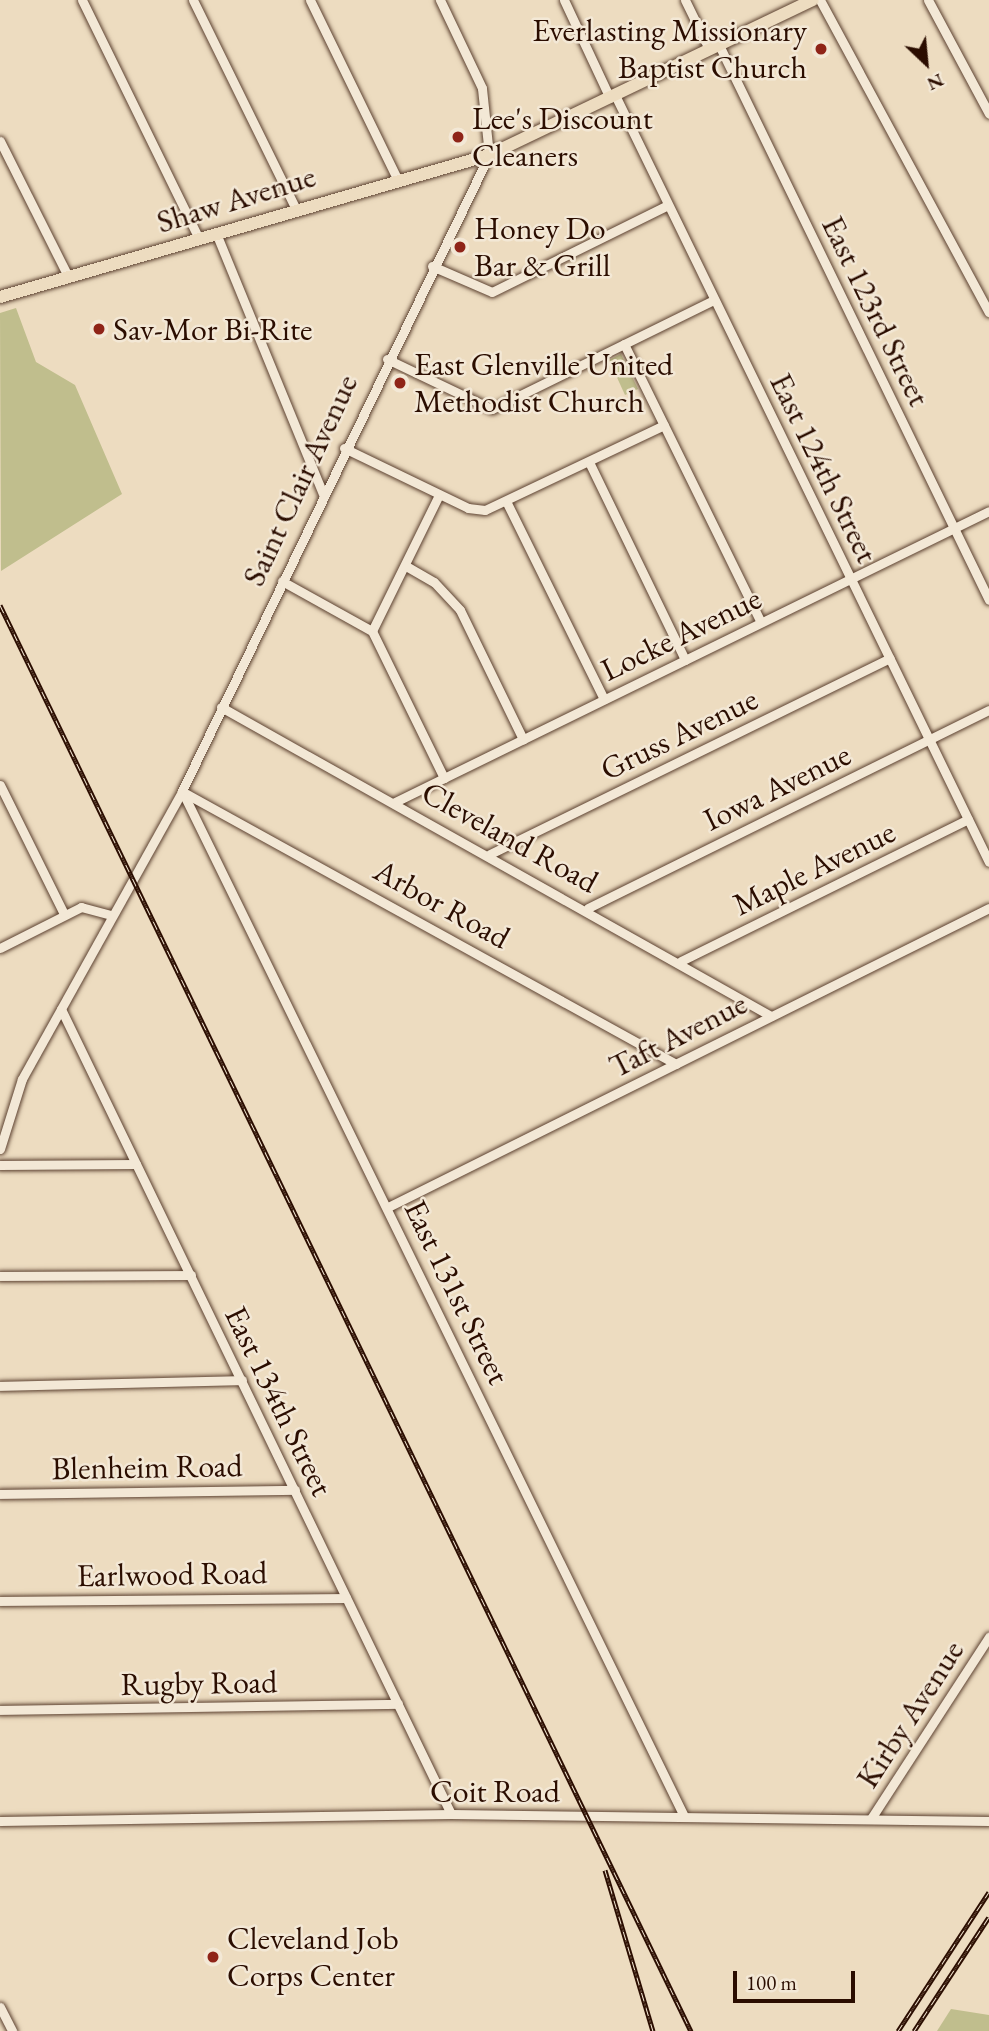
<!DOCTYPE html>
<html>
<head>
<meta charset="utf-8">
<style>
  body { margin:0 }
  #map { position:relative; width:989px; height:2031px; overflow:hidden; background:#eddcc0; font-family:"EB Garamond",serif }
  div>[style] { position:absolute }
  .green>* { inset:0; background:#c0be8d }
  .roads { filter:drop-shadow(0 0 2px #5c4130) drop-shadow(0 0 2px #5c4130) }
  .minor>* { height:9px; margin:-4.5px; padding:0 4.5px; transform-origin:4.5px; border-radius:4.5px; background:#f3e8d6 }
  .major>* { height:12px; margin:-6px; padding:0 6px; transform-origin:6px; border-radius:6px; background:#eddcc0 }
  .rail>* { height:5px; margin-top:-2.5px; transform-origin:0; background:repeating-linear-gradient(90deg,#f3e8d6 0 8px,#2b0d00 0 16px); box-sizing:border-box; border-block:2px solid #2b0d00 }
  .dots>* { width:19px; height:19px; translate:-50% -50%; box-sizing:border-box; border:4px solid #f3e8d6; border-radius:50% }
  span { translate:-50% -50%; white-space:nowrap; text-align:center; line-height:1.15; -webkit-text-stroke:5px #f3e8d6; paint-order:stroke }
  .poi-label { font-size:32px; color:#2b0d00 }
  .right { translate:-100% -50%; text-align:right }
  .left { translate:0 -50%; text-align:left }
  .street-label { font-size:32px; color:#2b0d00 }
  .north { position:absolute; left:891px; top:28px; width:70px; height:70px; -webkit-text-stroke:5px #f3e8d6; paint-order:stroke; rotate:154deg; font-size:19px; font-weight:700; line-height:28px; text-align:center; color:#2b0d00 }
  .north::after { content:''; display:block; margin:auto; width:24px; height:32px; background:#2b0d00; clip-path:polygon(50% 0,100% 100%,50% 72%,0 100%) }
  .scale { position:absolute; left:733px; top:1971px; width:122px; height:32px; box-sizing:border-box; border:4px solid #2b0d00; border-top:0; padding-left:9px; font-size:21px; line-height:24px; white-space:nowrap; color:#2b0d00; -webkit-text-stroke:5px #f3e8d6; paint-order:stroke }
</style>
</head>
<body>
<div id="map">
  <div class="green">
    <i style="clip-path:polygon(16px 308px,36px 362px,75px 385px,122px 494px,1px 571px,0 313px)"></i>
    <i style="clip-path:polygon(621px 354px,638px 389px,625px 395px,609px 360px)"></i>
    <i style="clip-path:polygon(951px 2009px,989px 2015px,989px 2031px,937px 2031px)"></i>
  </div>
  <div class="roads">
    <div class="minor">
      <i style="left:82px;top:0;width:266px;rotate:63.9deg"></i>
      <i style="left:193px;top:0;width:233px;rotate:63.8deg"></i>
      <i style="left:310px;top:0;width:198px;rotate:64deg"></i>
      <i style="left:564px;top:0;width:108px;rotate:64.9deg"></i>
      <i style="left:685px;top:0;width:55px;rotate:63.9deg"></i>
      <i style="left:820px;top:0;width:355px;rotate:61.6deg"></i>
      <i style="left:928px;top:0;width:129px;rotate:61.8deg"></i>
      <i style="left:719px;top:45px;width:617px;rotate:64.06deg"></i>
      <i style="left:615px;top:95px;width:853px;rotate:64.01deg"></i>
      <i style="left:0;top:141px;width:151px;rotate:63.3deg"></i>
      <i style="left:216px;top:233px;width:284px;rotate:67.7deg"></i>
      <i style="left:432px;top:266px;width:65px;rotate:23.4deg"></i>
      <i style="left:492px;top:292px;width:196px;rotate:-26.3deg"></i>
      <i style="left:624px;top:344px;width:310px;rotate:63.8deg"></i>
      <i style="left:387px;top:359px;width:116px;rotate:25.5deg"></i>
      <i style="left:492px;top:409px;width:247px;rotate:-26.2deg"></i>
      <i style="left:344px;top:448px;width:138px;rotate:25.8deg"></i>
      <i style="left:468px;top:508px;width:17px;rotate:7deg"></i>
      <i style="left:485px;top:510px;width:198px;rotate:-25.4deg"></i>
      <i style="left:589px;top:462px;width:220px;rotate:64.1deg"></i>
      <i style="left:507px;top:503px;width:219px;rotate:63.7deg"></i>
      <i style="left:406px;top:566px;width:32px;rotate:30deg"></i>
      <i style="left:434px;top:582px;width:38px;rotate:47deg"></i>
      <i style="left:460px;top:610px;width:144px;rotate:64deg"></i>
      <i style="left:282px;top:581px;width:103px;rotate:29.1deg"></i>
      <i style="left:372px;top:631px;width:164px;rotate:63.9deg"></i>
      <i style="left:372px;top:631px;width:152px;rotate:-63.8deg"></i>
      <i style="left:221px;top:707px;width:631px;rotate:29.33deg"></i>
      <i style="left:0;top:785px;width:144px;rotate:63.6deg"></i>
      <i style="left:182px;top:791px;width:1141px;rotate:63.91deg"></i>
      <i style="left:183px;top:792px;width:563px;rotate:28.89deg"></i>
      <i style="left:395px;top:802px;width:661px;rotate:-26.1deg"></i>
      <i style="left:490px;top:854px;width:445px;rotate:-26.1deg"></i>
      <i style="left:588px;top:908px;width:447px;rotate:-26.3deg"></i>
      <i style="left:0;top:948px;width:91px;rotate:-26.8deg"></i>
      <i style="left:81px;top:907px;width:31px;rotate:15deg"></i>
      <i style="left:681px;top:961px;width:320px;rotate:-26.3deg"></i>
      <i style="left:61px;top:1009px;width:894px;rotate:64.15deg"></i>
      <i style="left:0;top:1149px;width:73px;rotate:-72.6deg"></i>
      <i style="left:22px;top:1079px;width:329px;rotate:-60.9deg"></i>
      <i style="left:182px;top:791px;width:706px;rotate:-64.23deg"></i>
      <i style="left:489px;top:155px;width:67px;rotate:-96deg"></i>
      <i style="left:482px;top:88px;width:98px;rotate:-115.5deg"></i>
      <i style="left:0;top:1165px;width:136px;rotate:-0.4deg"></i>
      <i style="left:388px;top:1207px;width:671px;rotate:-26.45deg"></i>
      <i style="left:0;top:1276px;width:191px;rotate:-0.3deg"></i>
      <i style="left:0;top:1386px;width:242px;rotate:-1.4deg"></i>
      <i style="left:0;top:1494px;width:295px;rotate:-0.8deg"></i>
      <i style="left:0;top:1601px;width:346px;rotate:-0.5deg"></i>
      <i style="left:0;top:1710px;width:398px;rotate:-0.9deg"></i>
      <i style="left:872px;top:1817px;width:215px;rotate:-57deg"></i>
      <i style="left:0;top:1821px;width:451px;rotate:-0.9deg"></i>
      <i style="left:451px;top:1814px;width:538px;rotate:0.75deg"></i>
      <i style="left:0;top:2007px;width:27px;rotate:63deg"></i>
    </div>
    <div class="major">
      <i style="left:0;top:297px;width:509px;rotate:-16.19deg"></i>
      <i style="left:489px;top:155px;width:359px;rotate:-25.6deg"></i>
    </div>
  </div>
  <div class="rail">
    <i style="left:0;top:605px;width:1585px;rotate:64.15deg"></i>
    <i style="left:605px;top:1870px;width:168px;rotate:73.4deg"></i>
    <i style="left:898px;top:2031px;width:166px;rotate:-56.8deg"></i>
    <i style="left:914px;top:2031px;width:136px;rotate:-56.7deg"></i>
  </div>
  <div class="dots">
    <i style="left:821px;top:49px;background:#8f2418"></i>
    <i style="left:458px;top:137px;background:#8f2418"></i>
    <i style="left:460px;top:247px;background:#8f2418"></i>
    <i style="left:99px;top:329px;background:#8f2418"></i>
    <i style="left:400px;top:383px;background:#8f2418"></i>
    <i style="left:213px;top:1957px;background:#8f2418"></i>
  </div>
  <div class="poi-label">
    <span class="right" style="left:807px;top:49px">Everlasting Missionary<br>Baptist Church</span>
    <span class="left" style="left:472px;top:137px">Lee's Discount<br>Cleaners</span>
    <span class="left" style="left:474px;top:247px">Honey Do<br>Bar &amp; Grill</span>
    <span class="left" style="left:113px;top:329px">Sav-Mor Bi-Rite</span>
    <span class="left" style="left:414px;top:383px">East Glenville United<br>Methodist Church</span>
    <span class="left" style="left:227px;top:1957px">Cleveland Job<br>Corps Center</span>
  </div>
  <div class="street-label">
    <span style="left:236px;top:199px;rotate:-17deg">Shaw Avenue</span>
    <span style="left:876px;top:311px;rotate:64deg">East 123rd Street</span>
    <span style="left:824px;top:468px;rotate:64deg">East 124th Street</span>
    <span style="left:300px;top:480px;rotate:-65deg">Saint Clair Avenue</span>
    <span style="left:681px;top:634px;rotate:-26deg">Locke Avenue</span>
    <span style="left:679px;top:734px;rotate:-26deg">Gruss Avenue</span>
    <span style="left:777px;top:787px;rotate:-26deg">Iowa Avenue</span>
    <span style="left:510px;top:837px;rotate:29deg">Cleveland Road</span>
    <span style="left:814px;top:868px;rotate:-26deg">Maple Avenue</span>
    <span style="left:442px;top:904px;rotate:29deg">Arbor Road</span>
    <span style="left:678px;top:1035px;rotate:-27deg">Taft Avenue</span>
    <span style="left:457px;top:1292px;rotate:64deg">East 131st Street</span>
    <span style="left:279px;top:1401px;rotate:64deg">East 134th Street</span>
    <span style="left:147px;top:1467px;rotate:-1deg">Blenheim Road</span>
    <span style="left:172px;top:1574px;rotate:-1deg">Earlwood Road</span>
    <span style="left:199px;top:1683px;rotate:-1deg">Rugby Road</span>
    <span style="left:910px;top:1714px;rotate:-57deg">Kirby Avenue</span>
    <span style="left:495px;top:1791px">Coit Road</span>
  </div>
  <div class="north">N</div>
  <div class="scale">100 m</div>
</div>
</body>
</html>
